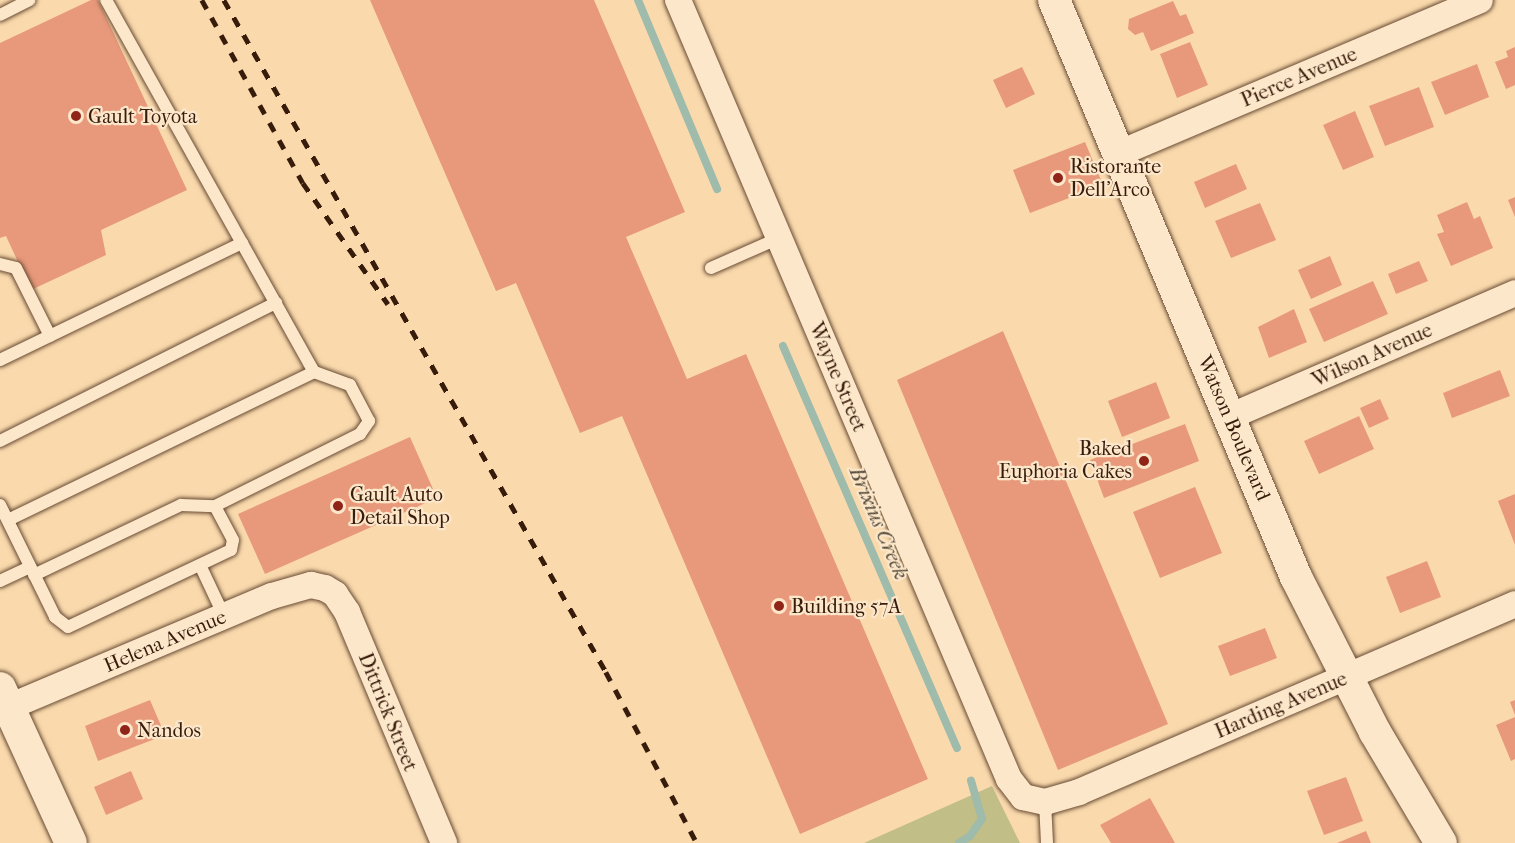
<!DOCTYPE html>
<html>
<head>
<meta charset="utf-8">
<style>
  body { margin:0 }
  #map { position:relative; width:1515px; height:843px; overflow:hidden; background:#fadaad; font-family:"IM FELL French Canon",serif }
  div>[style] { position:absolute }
  .green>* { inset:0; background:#c2be87 }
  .stream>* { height:8px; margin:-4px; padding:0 4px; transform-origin:4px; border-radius:4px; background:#9ebbab }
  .building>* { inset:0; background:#e8997b }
  .roads { filter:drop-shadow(0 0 2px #684b34) drop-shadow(0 0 2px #684b34) }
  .service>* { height:12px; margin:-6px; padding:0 6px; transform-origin:6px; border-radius:6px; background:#fce7ca }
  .minor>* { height:26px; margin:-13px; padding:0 13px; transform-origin:13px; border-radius:13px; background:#fce7ca }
  .tertiary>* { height:32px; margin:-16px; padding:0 16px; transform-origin:16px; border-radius:16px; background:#fce7ca }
  .rail>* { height:4.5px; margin-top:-2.25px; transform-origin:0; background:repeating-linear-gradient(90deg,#371b0b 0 10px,transparent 0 20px) }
  .dots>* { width:16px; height:16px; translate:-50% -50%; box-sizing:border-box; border:3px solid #fce7ca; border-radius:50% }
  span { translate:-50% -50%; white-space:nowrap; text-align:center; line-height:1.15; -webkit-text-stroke:4.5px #fce7ca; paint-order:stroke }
  .street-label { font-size:20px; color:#371b0b }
  .poi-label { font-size:20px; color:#371b0b }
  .left { translate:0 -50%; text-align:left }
  .right { translate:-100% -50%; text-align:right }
  .water-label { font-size:21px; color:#564b3b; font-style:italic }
</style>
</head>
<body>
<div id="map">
  <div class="green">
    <i style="clip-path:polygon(992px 786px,1020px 843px,864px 843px)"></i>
  </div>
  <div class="stream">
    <i style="left:638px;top:0;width:205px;rotate:67.3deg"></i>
    <i style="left:783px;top:346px;width:438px;rotate:66.6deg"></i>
    <i style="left:959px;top:843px;width:13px;rotate:-32deg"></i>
    <i style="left:970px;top:836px;width:21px;rotate:-55deg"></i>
    <i style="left:982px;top:819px;width:40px;rotate:-106deg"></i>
  </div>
  <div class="building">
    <i style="clip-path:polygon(91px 0,98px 0,187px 190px,101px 230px,106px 255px,31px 290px,6px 236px,0 238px,0 43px)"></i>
    <i style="clip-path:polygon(370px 0,594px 0,685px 212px,626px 237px,687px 379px,746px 354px,928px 779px,800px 834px,622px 416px,580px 433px,516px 283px,496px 291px)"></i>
    <i style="clip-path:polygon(1173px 1px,1180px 16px,1186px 14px,1194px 33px,1151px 51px,1143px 32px,1135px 35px,1128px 29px,1129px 19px)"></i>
    <i style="clip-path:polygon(1190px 42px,1208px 85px,1177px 98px,1160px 54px)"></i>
    <i style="clip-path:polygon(1515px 47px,1515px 85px,1506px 89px,1495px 62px,1508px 57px,1506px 51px)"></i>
    <i style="clip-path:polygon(1477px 64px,1489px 97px,1445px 115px,1431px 82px)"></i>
    <i style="clip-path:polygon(1022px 67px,1035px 94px,1006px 108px,993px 80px)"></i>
    <i style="clip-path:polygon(1419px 87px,1434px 127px,1385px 146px,1369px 106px)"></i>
    <i style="clip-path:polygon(1355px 111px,1374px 157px,1343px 170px,1323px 125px)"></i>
    <i style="clip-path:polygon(1085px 142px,1103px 185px,1030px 213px,1013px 170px)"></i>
    <i style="clip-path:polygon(1236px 164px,1247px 189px,1205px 208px,1194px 182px)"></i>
    <i style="clip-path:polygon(1515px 197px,1515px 217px,1508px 200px)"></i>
    <i style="clip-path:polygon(1467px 202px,1474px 219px,1480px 216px,1493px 248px,1451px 266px,1437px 234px,1444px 232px,1437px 215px)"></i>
    <i style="clip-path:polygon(1260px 203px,1276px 240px,1231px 258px,1215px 221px)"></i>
    <i style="clip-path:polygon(1330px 256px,1342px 285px,1311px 299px,1298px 270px)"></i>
    <i style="clip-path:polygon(1419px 261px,1428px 281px,1396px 294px,1388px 274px)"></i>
    <i style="clip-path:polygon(1373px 281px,1388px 314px,1324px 342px,1309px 309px)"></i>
    <i style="clip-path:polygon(1294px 309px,1307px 342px,1269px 358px,1258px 327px)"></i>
    <i style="clip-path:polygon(1003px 331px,1168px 724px,1058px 770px,897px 380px)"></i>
    <i style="clip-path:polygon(1500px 370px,1510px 396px,1452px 418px,1443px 393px)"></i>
    <i style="clip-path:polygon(1156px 382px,1170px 418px,1122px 437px,1108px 401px)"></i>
    <i style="clip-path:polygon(1380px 399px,1389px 419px,1369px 428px,1360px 408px)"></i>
    <i style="clip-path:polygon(1359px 416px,1374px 449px,1319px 474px,1304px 441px)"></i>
    <i style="clip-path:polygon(1185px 424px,1199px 461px,1104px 498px,1090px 460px)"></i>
    <i style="clip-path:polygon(410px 437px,437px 498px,265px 574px,238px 514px)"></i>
    <i style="clip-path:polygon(1195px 487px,1222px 553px,1160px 578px,1133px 512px)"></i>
    <i style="clip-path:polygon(1515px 494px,1515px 545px,1498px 501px)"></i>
    <i style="clip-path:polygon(1427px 561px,1441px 597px,1400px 613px,1386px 577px)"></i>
    <i style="clip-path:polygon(1265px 628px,1277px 658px,1230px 676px,1218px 646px)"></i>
    <i style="clip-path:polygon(150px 700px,165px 735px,98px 761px,85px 726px)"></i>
    <i style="clip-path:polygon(1515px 700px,1515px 715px,1510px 702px)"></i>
    <i style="clip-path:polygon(1515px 717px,1515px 759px,1511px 761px,1496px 725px)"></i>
    <i style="clip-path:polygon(131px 771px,143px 799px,106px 815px,94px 787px)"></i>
    <i style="clip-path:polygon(1346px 777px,1363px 821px,1324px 835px,1307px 791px)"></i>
    <i style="clip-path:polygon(1150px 798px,1175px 843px,1111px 843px,1100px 825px)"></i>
    <i style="clip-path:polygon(1366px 831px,1371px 843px,1337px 843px)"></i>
  </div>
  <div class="roads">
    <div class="service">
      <i style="left:0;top:15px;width:33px;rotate:-27deg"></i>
      <i style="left:0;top:264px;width:16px;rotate:14deg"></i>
      <i style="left:16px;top:268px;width:76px;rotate:63.4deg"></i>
      <i style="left:711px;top:268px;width:74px;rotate:-23.8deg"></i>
      <i style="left:0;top:360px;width:269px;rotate:-25.8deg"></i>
      <i style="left:0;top:441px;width:309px;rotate:-26.6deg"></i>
      <i style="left:0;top:505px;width:125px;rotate:63.8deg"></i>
      <i style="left:55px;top:617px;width:16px;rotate:38deg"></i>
      <i style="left:68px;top:627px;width:180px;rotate:-25.3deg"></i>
      <i style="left:231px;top:550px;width:10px;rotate:-79deg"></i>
      <i style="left:233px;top:540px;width:38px;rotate:-118deg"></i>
      <i style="left:215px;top:506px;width:162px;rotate:-26.4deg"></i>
      <i style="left:360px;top:434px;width:16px;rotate:-55deg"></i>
      <i style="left:369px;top:421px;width:41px;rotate:-117.8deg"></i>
      <i style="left:350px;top:385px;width:38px;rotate:-160deg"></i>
      <i style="left:314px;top:372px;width:426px;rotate:-119.2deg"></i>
      <i style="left:8px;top:520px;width:340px;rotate:-25.8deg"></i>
      <i style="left:200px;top:565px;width:56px;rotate:64.8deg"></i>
      <i style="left:34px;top:575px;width:163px;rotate:-25.5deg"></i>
      <i style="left:181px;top:505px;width:34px;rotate:2deg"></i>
      <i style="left:0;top:581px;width:33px;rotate:-25deg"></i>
      <i style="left:1045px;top:802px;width:41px;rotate:87.2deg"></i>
    </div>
    <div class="minor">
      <i style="left:678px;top:0;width:846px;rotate:66.98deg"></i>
      <i style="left:1009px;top:779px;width:23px;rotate:52deg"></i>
      <i style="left:1023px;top:797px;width:23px;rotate:13deg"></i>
      <i style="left:1045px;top:802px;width:35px;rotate:-16deg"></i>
      <i style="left:1079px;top:792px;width:475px;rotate:-23.3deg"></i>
      <i style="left:1118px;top:154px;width:393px;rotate:-23deg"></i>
      <i style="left:1229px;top:417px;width:312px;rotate:-23.4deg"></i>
      <i style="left:9px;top:707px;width:285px;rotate:-22.9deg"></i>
      <i style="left:272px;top:596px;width:41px;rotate:-15.8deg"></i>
      <i style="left:311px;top:585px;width:14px;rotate:12deg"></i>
      <i style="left:325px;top:588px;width:12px;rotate:31deg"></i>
      <i style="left:335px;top:594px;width:22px;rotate:56deg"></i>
      <i style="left:347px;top:612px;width:251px;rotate:67.2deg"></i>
    </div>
    <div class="tertiary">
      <i style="left:1054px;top:0;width:626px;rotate:67.25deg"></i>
      <i style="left:1296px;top:577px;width:174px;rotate:63deg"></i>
      <i style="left:1375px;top:732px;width:129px;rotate:59.3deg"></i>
      <i style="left:0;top:688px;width:170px;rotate:65.4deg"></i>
    </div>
  </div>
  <div class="rail">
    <i style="left:202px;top:0;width:209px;rotate:61.1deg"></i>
    <i style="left:303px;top:183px;width:148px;rotate:54.9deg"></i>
    <i style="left:224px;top:0;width:773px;rotate:60.38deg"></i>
    <i style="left:606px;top:672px;width:194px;rotate:62deg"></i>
  </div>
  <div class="dots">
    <i style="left:76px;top:116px;background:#8f2418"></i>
    <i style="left:1058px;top:178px;background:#8f2418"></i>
    <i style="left:1144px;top:461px;background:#8f2418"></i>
    <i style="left:338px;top:506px;background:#8f2418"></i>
    <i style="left:779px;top:606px;background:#8f2418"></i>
    <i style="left:125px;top:730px;background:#8f2418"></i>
  </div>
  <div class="street-label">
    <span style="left:1299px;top:77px;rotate:-23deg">Pierce Avenue</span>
    <span style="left:1372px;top:355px;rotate:-24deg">Wilson Avenue</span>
    <span style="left:838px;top:377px;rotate:67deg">Wayne Street</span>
    <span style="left:1234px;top:428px;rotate:67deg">Watson Boulevard</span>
    <span style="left:165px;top:641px;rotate:-23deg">Helena Avenue</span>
    <span style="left:1281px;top:705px;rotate:-23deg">Harding Avenue</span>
    <span style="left:388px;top:712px;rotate:68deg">Dittrick Street</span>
  </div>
  <div class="poi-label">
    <span class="left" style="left:88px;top:116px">Gault Toyota</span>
    <span class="left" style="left:1070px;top:178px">Ristorante<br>Dell’Arco</span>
    <span class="right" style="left:1132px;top:460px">Baked<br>Euphoria Cakes</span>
    <span class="left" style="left:350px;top:506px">Gault Auto<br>Detail Shop</span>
    <span class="left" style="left:791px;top:606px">Building 57A</span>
    <span class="left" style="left:137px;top:730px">Nandos</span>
  </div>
  <div class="water-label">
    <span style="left:879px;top:523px;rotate:67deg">Brixius Creek</span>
  </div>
</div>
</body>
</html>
